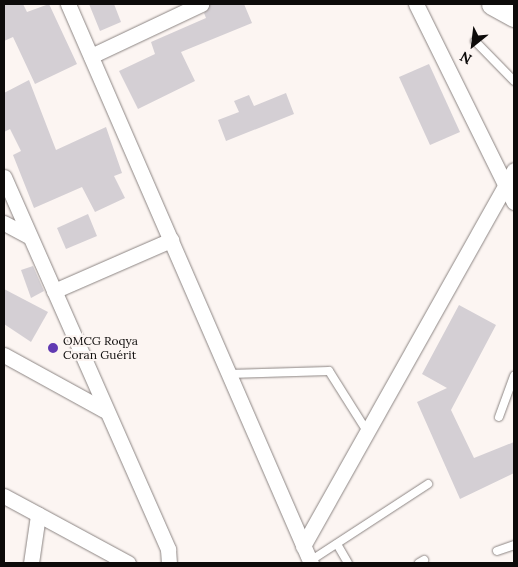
<!DOCTYPE html>
<html>
<head>
<meta charset="utf-8">
<style>
  body { margin:0 }
  #map { position:relative; width:518px; height:567px; overflow:hidden; background:#fcf5f2; font-family:Lora,serif }
  div>[style] { position:absolute }
  .building>* { inset:0; background:#d4cfd4 }
  .roads { filter:drop-shadow(0 0 1px #8c8583) drop-shadow(0 0 1px #8c8583) }
  .service>* { height:8px; margin:-4px; padding:0 4px; transform-origin:4px; border-radius:4px; background:#fff }
  .minor>* { height:15px; margin:-7.5px; padding:0 7.5px; transform-origin:7.5px; border-radius:7.5px; background:#fff }
  .secondary>* { height:21px; margin:-10.5px; padding:0 10.5px; transform-origin:10.5px; border-radius:10.5px; background:#fff }
  .dots>* { width:14px; height:14px; translate:-50% -50%; box-sizing:border-box; border:2px solid #fcf5f2; border-radius:50% }
  span { translate:-50% -50%; white-space:nowrap; text-align:center; line-height:1.15; -webkit-text-stroke:4px #fcf5f2; paint-order:stroke }
  .poi-label { font-size:12px; color:#0d0b0a }
  .left { translate:0 -50%; text-align:left }
  .frame { position:absolute; inset:0; border:5px solid #0d0b0a; pointer-events:none }
  .north { position:absolute; left:448px; top:20px; width:50px; height:50px; -webkit-text-stroke:4px #fcf5f2; paint-order:stroke; rotate:209deg; font-size:14px; font-weight:700; line-height:20px; text-align:center; color:#0d0b0a }
  .north::after { content:''; display:block; margin:auto; width:18px; height:22px; background:#0d0b0a; clip-path:polygon(50% 0,100% 100%,50% 72%,0 100%) }
</style>
</head>
<body>
<div id="map">
  <div class="building">
    <i style="clip-path:polygon(4px 4px,23px 4px,27px 12px,49px 4px,77px 64px,35px 84px,13px 37px,4px 41px)"></i>
    <i style="clip-path:polygon(89px 4px,114px 4px,121px 22px,100px 31px)"></i>
    <i style="clip-path:polygon(210px 4px,244px 4px,252px 23px,181px 52px,195px 81px,138px 109px,119px 71px,155px 54px,151px 42px,206px 18px,204px 13px)"></i>
    <i style="clip-path:polygon(429px 64px,460px 132px,430px 145px,399px 77px)"></i>
    <i style="clip-path:polygon(29px 80px,56px 150px,106px 127px,122px 173px,114px 176px,125px 198px,95px 212px,82px 187px,34px 208px,13px 155px,21px 151px,10px 129px,4px 132px,4px 93px)"></i>
    <i style="clip-path:polygon(286px 93px,294px 114px,226px 141px,218px 120px,239px 112px,234px 101px,249px 95px,254px 106px)"></i>
    <i style="clip-path:polygon(88px 214px,97px 236px,66px 249px,57px 228px)"></i>
    <i style="clip-path:polygon(33px 266px,44px 291px,31px 298px,21px 270px)"></i>
    <i style="clip-path:polygon(4px 289px,48px 312px,31px 342px,4px 324px)"></i>
    <i style="clip-path:polygon(459px 305px,496px 325px,451px 410px,474px 458px,514px 442px,514px 473px,460px 499px,417px 402px,447px 388px,422px 374px)"></i>
  </div>
  <div class="roads">
    <div class="service">
      <i style="left:475px;top:41px;width:56px;rotate:45.7deg"></i>
      <i style="left:229px;top:374px;width:100px;rotate:-1.7deg"></i>
      <i style="left:329px;top:371px;width:71px;rotate:57.7deg"></i>
      <i style="left:499px;top:417px;width:44px;rotate:-69.9deg"></i>
      <i style="left:337px;top:544px;width:22px;rotate:60deg"></i>
      <i style="left:497px;top:551px;width:18px;rotate:-19deg"></i>
      <i style="left:310px;top:561px;width:141px;rotate:-33.1deg"></i>
      <i style="left:419px;top:563px;width:6px;rotate:-31deg"></i>
    </div>
    <div class="minor">
      <i style="left:68px;top:4px;width:610px;rotate:66.51deg"></i>
      <i style="left:416px;top:4px;width:221px;rotate:63.7deg"></i>
      <i style="left:91px;top:56px;width:122px;rotate:-25.3deg"></i>
      <i style="left:4px;top:177px;width:407px;rotate:66.2deg"></i>
      <i style="left:168px;top:549px;width:14px;rotate:86deg"></i>
      <i style="left:4px;top:223px;width:27px;rotate:28deg"></i>
      <i style="left:54px;top:291px;width:128px;rotate:-23.6deg"></i>
      <i style="left:4px;top:355px;width:114px;rotate:28.8deg"></i>
      <i style="left:4px;top:496px;width:141px;rotate:28.4deg"></i>
      <i style="left:303px;top:546px;width:431px;rotate:-60.7deg"></i>
      <i style="left:31px;top:563px;width:49px;rotate:-81.7deg"></i>
    </div>
    <div class="secondary">
      <i style="left:492px;top:4px;width:25px;rotate:29deg"></i>
    </div>
  </div>
  <div class="dots">
    <i style="left:53px;top:348px;background:#613ab2"></i>
  </div>
  <div class="poi-label">
    <span class="left" style="left:63px;top:348px">OMCG Roqya<br>Coran Guérit</span>
  </div>
  <div class="frame"></div>
  <div class="north">N</div>
</div>
</body>
</html>
